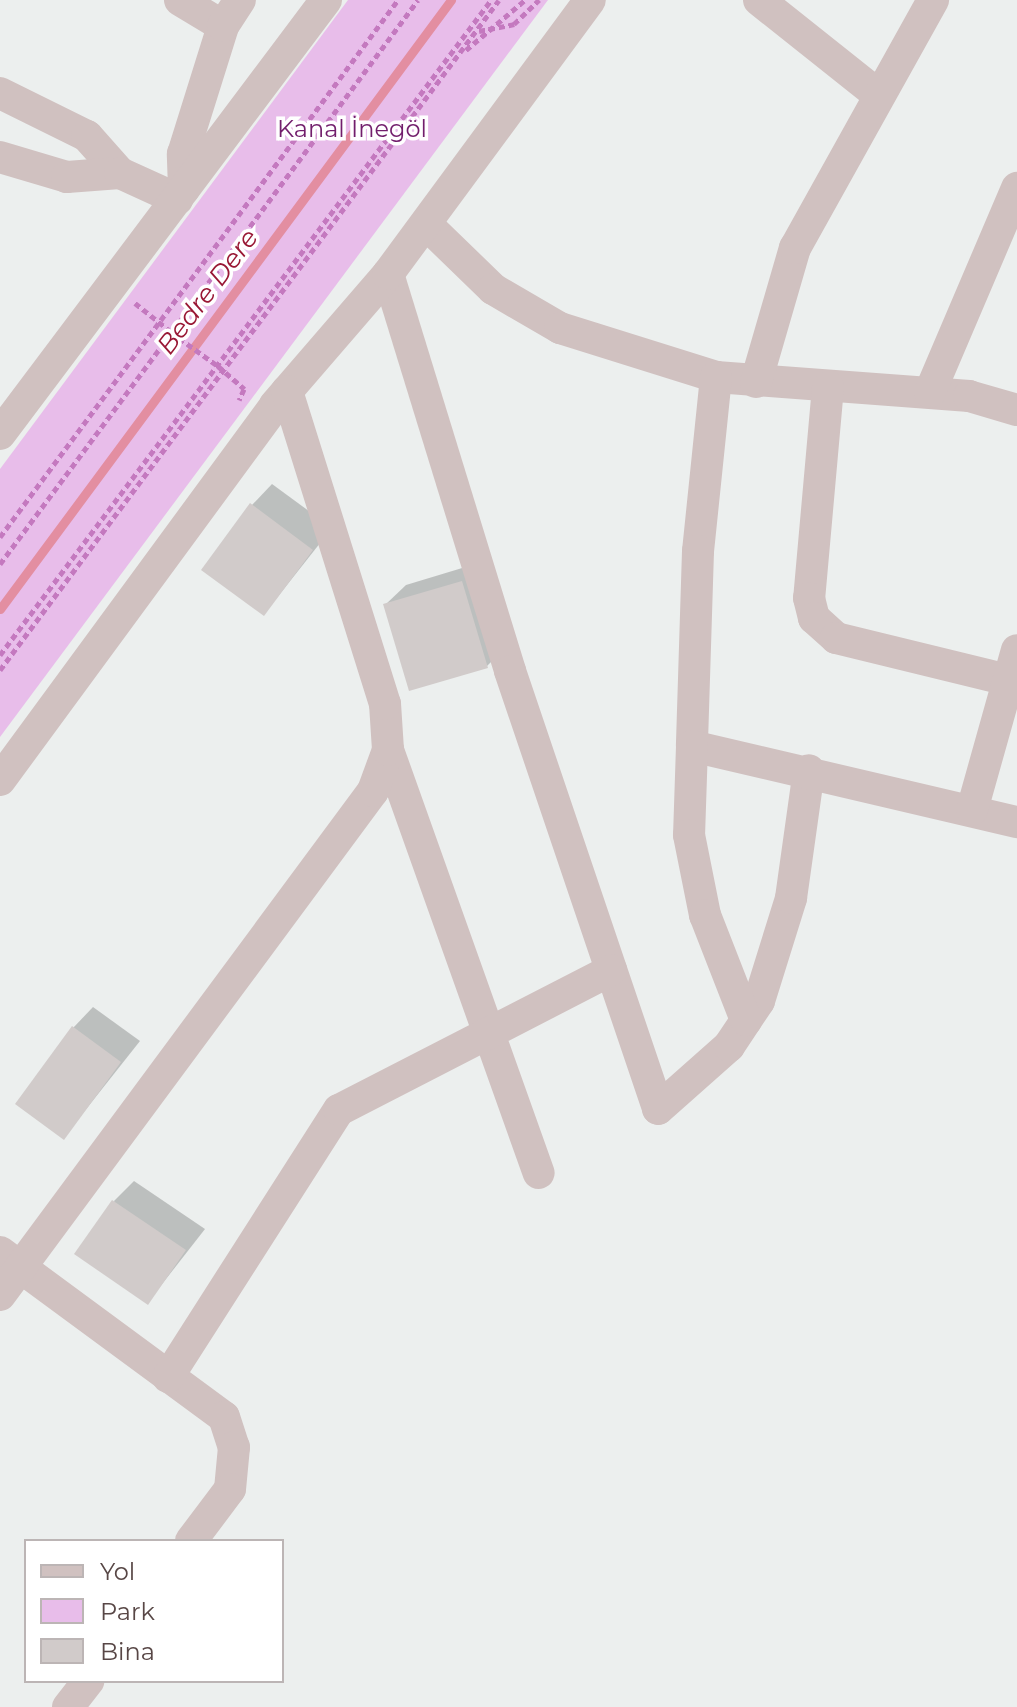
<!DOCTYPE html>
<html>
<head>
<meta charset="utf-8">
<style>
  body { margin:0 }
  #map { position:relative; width:1017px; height:1707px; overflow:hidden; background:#ecefee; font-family:Montserrat,sans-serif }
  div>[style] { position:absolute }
  .green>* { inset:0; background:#e8bdea }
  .shadow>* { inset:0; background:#0003 }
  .stream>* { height:9px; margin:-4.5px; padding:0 4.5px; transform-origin:4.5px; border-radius:4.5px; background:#e38ea1 }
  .building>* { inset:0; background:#d1cbca }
  .path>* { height:5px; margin-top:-2.5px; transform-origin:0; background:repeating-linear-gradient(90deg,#c479bf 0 6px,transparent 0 10px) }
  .minor>* { height:32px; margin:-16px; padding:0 16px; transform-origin:16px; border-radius:16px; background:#d0c1c0 }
  .path-bridge>* { height:5px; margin-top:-2.5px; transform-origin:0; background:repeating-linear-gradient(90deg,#c479bf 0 6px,transparent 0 10px) }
  span { translate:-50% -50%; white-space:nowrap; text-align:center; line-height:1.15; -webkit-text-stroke:7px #fff; paint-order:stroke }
  .park-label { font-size:24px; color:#721e6c }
  .water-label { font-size:26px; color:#991835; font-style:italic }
  .legend { position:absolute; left:24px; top:1539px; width:260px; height:144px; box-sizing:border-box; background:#fff; border:2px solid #bcb5b5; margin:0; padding:10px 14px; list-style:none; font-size:24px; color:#584746 }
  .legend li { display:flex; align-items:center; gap:16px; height:40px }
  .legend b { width:40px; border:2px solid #bcb5b5 }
</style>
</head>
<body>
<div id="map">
  <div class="green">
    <i style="clip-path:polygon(348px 0,548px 0,0 737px,0 469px)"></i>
  </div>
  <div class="shadow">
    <i style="clip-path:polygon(272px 484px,332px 528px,264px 614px,252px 505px)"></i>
    <i style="clip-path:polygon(482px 562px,507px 646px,487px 666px,385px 605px,406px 585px)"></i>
    <i style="clip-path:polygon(93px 1007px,140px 1041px,64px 1137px,73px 1028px)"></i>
    <i style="clip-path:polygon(134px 1181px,205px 1229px,148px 1302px,114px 1201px)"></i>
  </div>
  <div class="stream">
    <i style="left:0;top:609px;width:758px;rotate:-53.48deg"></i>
  </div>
  <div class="building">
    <i style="clip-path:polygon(250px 503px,313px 550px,264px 616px,201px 570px)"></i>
    <i style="clip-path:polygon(462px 581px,488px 668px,409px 691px,383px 604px)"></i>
    <i style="clip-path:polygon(72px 1026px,121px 1062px,64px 1140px,15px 1104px)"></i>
    <i style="clip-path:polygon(112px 1200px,186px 1250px,148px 1305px,74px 1254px)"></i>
  </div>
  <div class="path">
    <i style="left:479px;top:31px;width:36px;rotate:-11deg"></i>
    <i style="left:514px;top:24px;width:35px;rotate:-44deg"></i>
    <i style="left:466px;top:50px;width:77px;rotate:-40.3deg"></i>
    <i style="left:135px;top:303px;width:56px;rotate:38.5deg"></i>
    <i style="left:218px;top:366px;width:35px;rotate:41deg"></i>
    <i style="left:244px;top:389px;width:12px;rotate:114deg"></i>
    <i style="left:0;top:537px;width:668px;rotate:-53.46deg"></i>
    <i style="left:0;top:564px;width:702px;rotate:-53.46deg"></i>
    <i style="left:0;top:655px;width:819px;rotate:-53.14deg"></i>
    <i style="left:0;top:670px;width:835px;rotate:-53.32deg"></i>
  </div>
  <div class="minor">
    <i style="left:180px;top:0;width:50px;rotate:31.2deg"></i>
    <i style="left:759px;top:0;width:151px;rotate:38.5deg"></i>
    <i style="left:0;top:93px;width:97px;rotate:26.3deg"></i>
    <i style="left:87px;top:136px;width:50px;rotate:48.3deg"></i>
    <i style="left:0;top:157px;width:70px;rotate:16.6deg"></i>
    <i style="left:67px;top:177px;width:53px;rotate:-4.3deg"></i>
    <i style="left:120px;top:173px;width:63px;rotate:24.5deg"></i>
    <i style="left:184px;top:189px;width:35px;rotate:-92deg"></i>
    <i style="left:183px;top:154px;width:134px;rotate:-72.6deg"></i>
    <i style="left:223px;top:26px;width:31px;rotate:-57deg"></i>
    <i style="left:426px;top:224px;width:93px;rotate:44.1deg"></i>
    <i style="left:493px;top:289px;width:78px;rotate:30.2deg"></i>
    <i style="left:560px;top:328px;width:164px;rotate:17.4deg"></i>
    <i style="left:716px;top:377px;width:254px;rotate:4.3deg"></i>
    <i style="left:969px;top:396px;width:50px;rotate:16.3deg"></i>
    <i style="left:388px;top:274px;width:415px;rotate:72.9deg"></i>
    <i style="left:510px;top:671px;width:462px;rotate:71.3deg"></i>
    <i style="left:658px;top:1109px;width:95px;rotate:-41.6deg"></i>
    <i style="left:729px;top:1046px;width:54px;rotate:-56.3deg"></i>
    <i style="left:759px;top:1001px;width:108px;rotate:-72.7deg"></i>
    <i style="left:791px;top:898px;width:129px;rotate:-82deg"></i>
    <i style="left:716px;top:377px;width:175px;rotate:95.9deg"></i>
    <i style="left:698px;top:551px;width:195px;rotate:91.8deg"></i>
    <i style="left:692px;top:746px;width:334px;rotate:13.2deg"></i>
    <i style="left:756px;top:382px;width:140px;rotate:-73.8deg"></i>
    <i style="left:795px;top:248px;width:284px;rotate:-60.9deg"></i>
    <i style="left:828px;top:387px;width:212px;rotate:95.1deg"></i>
    <i style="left:809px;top:598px;width:21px;rotate:76deg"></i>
    <i style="left:814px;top:618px;width:30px;rotate:42deg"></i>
    <i style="left:836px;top:638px;width:177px;rotate:13.7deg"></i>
    <i style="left:930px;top:392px;width:222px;rotate:-66.9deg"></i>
    <i style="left:0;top:434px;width:543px;rotate:-53.09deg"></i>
    <i style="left:692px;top:746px;width:89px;rotate:91.9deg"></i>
    <i style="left:689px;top:835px;width:82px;rotate:78.7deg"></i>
    <i style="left:705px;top:915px;width:113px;rotate:68.7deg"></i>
    <i style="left:388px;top:750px;width:449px;rotate:70.4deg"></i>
    <i style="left:0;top:780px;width:465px;rotate:-53.7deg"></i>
    <i style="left:275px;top:405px;width:173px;rotate:-49.2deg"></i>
    <i style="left:388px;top:274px;width:340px;rotate:-53.6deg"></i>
    <i style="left:972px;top:810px;width:166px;rotate:-74.3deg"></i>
    <i style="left:0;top:1252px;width:278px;rotate:36.4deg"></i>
    <i style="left:224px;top:1417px;width:32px;rotate:72deg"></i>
    <i style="left:234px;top:1447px;width:42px;rotate:95.4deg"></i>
    <i style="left:230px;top:1489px;width:65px;rotate:126.9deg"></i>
    <i style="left:0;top:1295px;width:627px;rotate:-53.5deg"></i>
    <i style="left:373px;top:791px;width:44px;rotate:-69.9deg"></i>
    <i style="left:388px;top:750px;width:46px;rotate:-93.7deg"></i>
    <i style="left:385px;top:704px;width:328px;rotate:-107.4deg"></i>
    <i style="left:168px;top:1377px;width:317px;rotate:-57.4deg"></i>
    <i style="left:339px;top:1110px;width:306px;rotate:-27.2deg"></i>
    <i style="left:68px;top:1707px;width:33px;rotate:-52deg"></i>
  </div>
  <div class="path-bridge">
    <i style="left:179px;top:338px;width:48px;rotate:35.7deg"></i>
  </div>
  <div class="park-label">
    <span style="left:352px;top:129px">Kanal İnegöl</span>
  </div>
  <div class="water-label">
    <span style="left:208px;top:292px;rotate:-53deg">Bedre Dere</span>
  </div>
  <ul class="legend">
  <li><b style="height:10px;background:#d0c1c0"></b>Yol</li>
  <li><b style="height:22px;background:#e8bdea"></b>Park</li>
  <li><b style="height:22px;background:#d1cbca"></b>Bina</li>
  </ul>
</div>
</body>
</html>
